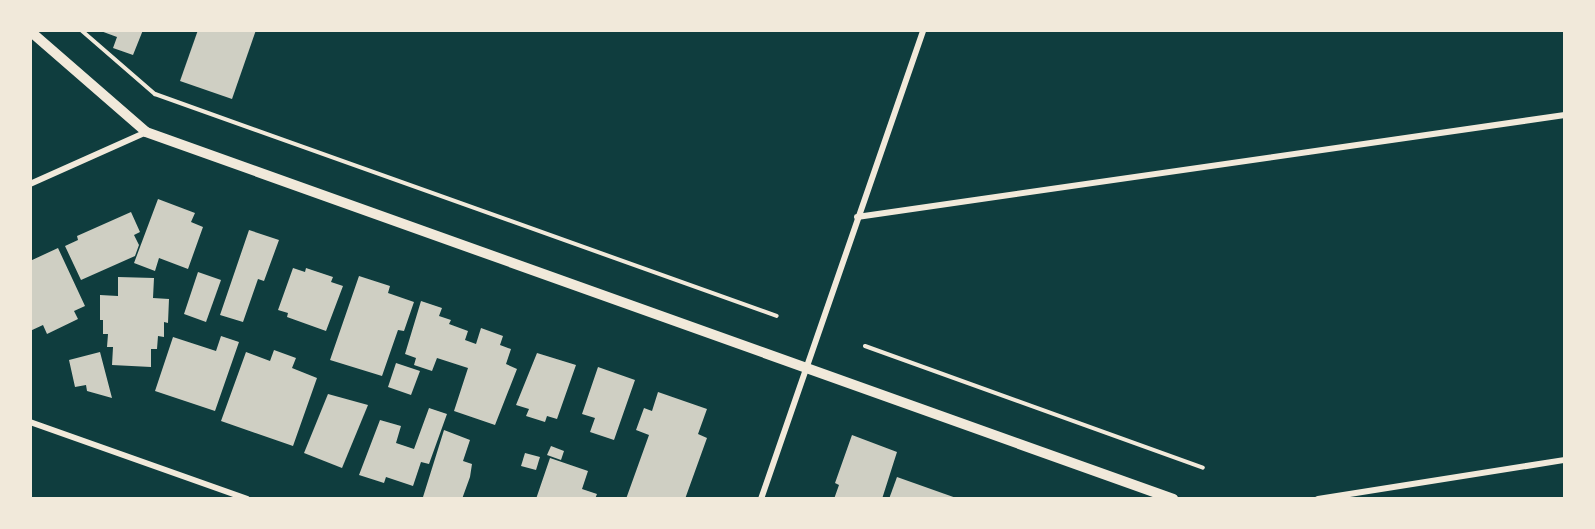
<!DOCTYPE html>
<html>
<head>
<meta charset="utf-8">
<style>
  body { margin:0 }
  #map { position:relative; width:1595px; height:529px; overflow:hidden; background:#0f3d3e; font-family:Overpass,sans-serif }
  div>[style] { position:absolute }
  .building>* { inset:0; background:#cfcfc3 }
  .path>* { height:4px; margin:-2px; padding:0 2px; transform-origin:2px; border-radius:2px; background:#f1e9da }
  .minor>* { height:6px; margin:-3px; padding:0 3px; transform-origin:3px; border-radius:3px; background:#f1e9da }
  .tertiary>* { height:10px; margin:-5px; padding:0 5px; transform-origin:5px; border-radius:5px; background:#f1e9da }
  span { translate:-50% -50%; white-space:nowrap; text-align:center; line-height:1.15; -webkit-text-stroke:6px #f1e9da; paint-order:stroke }
  .frame { position:absolute; inset:0; border:32px solid #f1e9da; pointer-events:none }
</style>
</head>
<body>
<div id="map">
  <div class="building">
    <i style="clip-path:polygon(98px 30px,143px 30px,133px 55px,113px 48px,117px 37px)"></i>
    <i style="clip-path:polygon(198px 30px,256px 30px,232px 99px,180px 81px)"></i>
    <i style="clip-path:polygon(158px 199px,195px 213px,191px 222px,203px 227px,188px 269px,159px 258px,155px 271px,134px 263px)"></i>
    <i style="clip-path:polygon(131px 212px,140px 232px,134px 235px,139px 245px,135px 256px,81px 280px,65px 246px,78px 240px,77px 236px)"></i>
    <i style="clip-path:polygon(249px 230px,279px 240px,264px 281px,258px 279px,243px 322px,220px 315px)"></i>
    <i style="clip-path:polygon(58px 248px,85px 306px,74px 311px,78px 319px,47px 334px,43px 325px,30px 331px,30px 261px)"></i>
    <i style="clip-path:polygon(293px 268px,305px 272px,306px 268px,333px 277px,331px 282px,343px 286px,326px 331px,287px 317px,288px 313px,278px 310px)"></i>
    <i style="clip-path:polygon(198px 272px,221px 280px,206px 322px,184px 314px)"></i>
    <i style="clip-path:polygon(359px 276px,390px 286px,388px 293px,414px 302px,404px 331px,398px 330px,382px 376px,330px 360px)"></i>
    <i style="clip-path:polygon(118px 277px,154px 278px,153px 298px,169px 299px,168px 323px,164px 322px,164px 337px,158px 336px,157px 349px,151px 349px,151px 367px,112px 365px,113px 347px,107px 347px,108px 334px,103px 334px,103px 320px,100px 320px,100px 295px,118px 296px)"></i>
    <i style="clip-path:polygon(421px 301px,442px 308px,439px 316px,451px 320px,449px 324px,468px 331px,465px 340px,476px 344px,481px 328px,503px 336px,500px 345px,511px 349px,506px 364px,517px 369px,495px 425px,454px 411px,468px 368px,437px 358px,432px 371px,414px 365px,416px 358px,405px 354px)"></i>
    <i style="clip-path:polygon(221px 336px,239px 342px,215px 411px,155px 391px,173px 337px,216px 351px)"></i>
    <i style="clip-path:polygon(274px 350px,296px 358px,292px 368px,317px 378px,293px 446px,221px 421px,246px 352px,270px 361px)"></i>
    <i style="clip-path:polygon(100px 352px,112px 398px,87px 391px,86px 385px,75px 387px,69px 360px)"></i>
    <i style="clip-path:polygon(537px 353px,576px 365px,557px 419px,547px 416px,545px 422px,526px 416px,529px 409px,516px 405px)"></i>
    <i style="clip-path:polygon(396px 363px,420px 371px,411px 395px,388px 387px)"></i>
    <i style="clip-path:polygon(598px 367px,635px 380px,614px 440px,590px 432px,595px 418px,582px 414px)"></i>
    <i style="clip-path:polygon(658px 392px,707px 409px,698px 434px,707px 438px,685px 499px,626px 499px,649px 435px,636px 430px,644px 408px,652px 411px)"></i>
    <i style="clip-path:polygon(328px 394px,368px 405px,342px 468px,304px 453px)"></i>
    <i style="clip-path:polygon(429px 408px,447px 414px,429px 464px,421px 462px,413px 486px,386px 477px,384px 483px,359px 475px,380px 420px,401px 426px,396px 443px,414px 449px)"></i>
    <i style="clip-path:polygon(444px 430px,470px 440px,463px 461px,472px 464px,470px 477px,462px 499px,423px 497px)"></i>
    <i style="clip-path:polygon(852px 435px,897px 452px,882px 499px,834px 499px,839px 485px,835px 483px)"></i>
    <i style="clip-path:polygon(551px 446px,564px 451px,561px 460px,547px 455px)"></i>
    <i style="clip-path:polygon(525px 453px,540px 457px,536px 470px,521px 466px)"></i>
    <i style="clip-path:polygon(550px 458px,588px 471px,582px 489px,597px 494px,595px 499px,536px 499px)"></i>
    <i style="clip-path:polygon(897px 477px,959px 499px,889px 499px)"></i>
  </div>
  <div class="path">
    <i style="left:81px;top:30px;width:98px;rotate:40.9deg"></i>
    <i style="left:155px;top:94px;width:660px;rotate:19.64deg"></i>
    <i style="left:865px;top:346px;width:359px;rotate:19.8deg"></i>
  </div>
  <div class="minor">
    <i style="left:30px;top:184px;width:127px;rotate:-24.1deg"></i>
    <i style="left:857px;top:217px;width:715px;rotate:-8.2deg"></i>
    <i style="left:30px;top:422px;width:230px;rotate:19.5deg"></i>
    <i style="left:761px;top:499px;width:496px;rotate:-70.9deg"></i>
    <i style="left:1318px;top:499px;width:250px;rotate:-9deg"></i>
  </div>
  <div class="tertiary">
    <i style="left:30px;top:31px;width:154px;rotate:41deg"></i>
    <i style="left:146px;top:132px;width:1091px;rotate:19.66deg"></i>
  </div>
  <div class="frame"></div>
</div>
</body>
</html>
